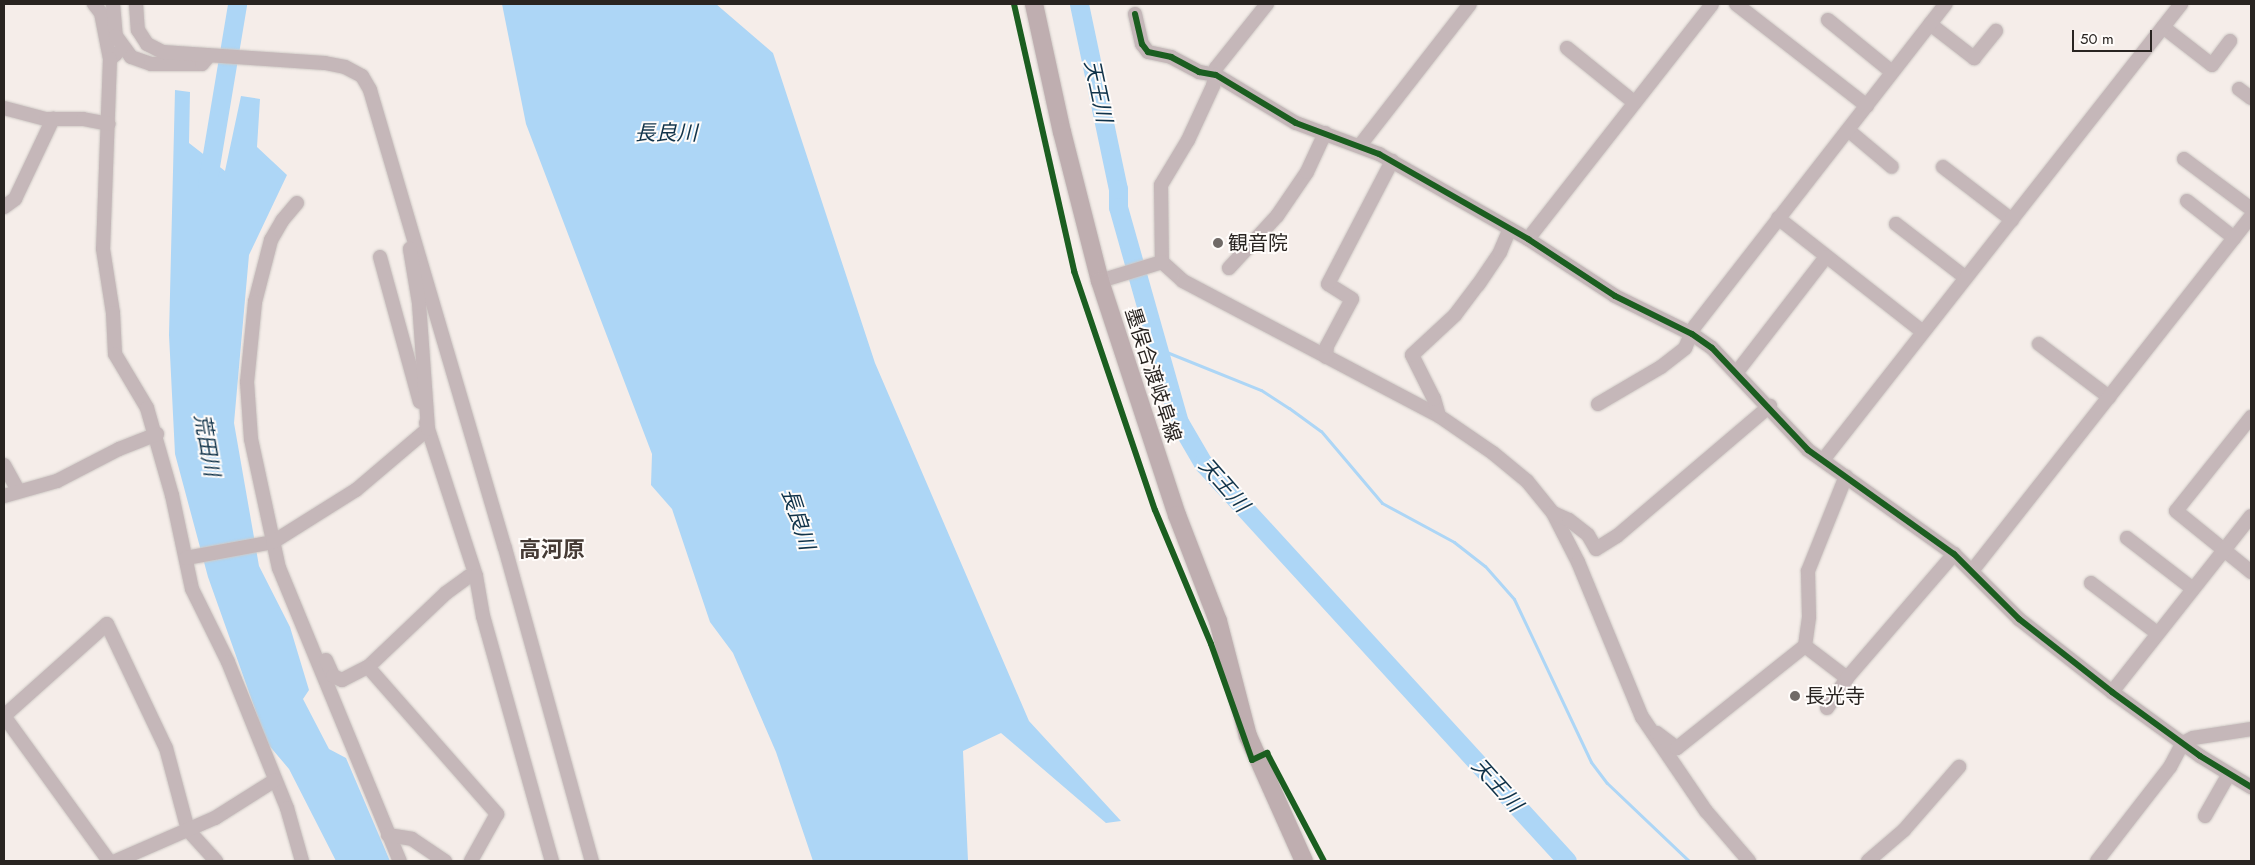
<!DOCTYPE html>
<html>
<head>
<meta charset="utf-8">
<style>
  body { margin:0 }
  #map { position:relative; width:2255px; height:865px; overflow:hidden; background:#f5ede9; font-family:Jost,"Noto Sans JP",sans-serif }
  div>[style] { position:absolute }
  .water>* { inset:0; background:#add6f6 }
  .stream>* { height:3px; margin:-1.5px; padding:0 1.5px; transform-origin:1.5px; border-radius:1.5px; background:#add6f6 }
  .river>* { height:19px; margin:-9.5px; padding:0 9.5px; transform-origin:9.5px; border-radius:9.5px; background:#add6f6 }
  .roads { filter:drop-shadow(0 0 1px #cfcac6) drop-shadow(0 0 1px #cfcac6) }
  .minor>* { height:14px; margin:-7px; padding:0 7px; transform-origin:7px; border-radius:7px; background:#c5b7b9 }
  .major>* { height:18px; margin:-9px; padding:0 9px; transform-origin:9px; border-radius:9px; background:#bfaeb0 }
  .cycleway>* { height:6px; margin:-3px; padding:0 3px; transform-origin:3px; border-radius:3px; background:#1b5e20 }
  .dots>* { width:14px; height:14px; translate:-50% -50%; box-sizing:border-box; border:2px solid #fffcfa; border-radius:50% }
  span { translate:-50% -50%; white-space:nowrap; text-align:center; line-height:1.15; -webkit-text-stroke:4px #fffcfa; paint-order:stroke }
  .poi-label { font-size:20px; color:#292421 }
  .left { translate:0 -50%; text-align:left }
  .street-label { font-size:20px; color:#292421 }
  .water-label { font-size:21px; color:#10334a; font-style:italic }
  .quarter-label { font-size:22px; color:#463b35; font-weight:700 }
  .frame { position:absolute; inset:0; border:5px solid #292421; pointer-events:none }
  .scale { position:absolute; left:2072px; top:30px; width:80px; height:22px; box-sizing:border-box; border:2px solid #292421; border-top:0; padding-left:6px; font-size:15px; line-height:18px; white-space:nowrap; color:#292421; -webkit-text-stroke:4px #fffcfa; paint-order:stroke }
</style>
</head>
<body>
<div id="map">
  <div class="water">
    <i style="clip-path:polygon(502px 4px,716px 4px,773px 53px,875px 363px,1029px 721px,1121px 821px,1106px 823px,1001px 733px,963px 751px,968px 861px,813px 861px,776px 752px,733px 653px,710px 622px,672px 509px,651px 485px,652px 454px,526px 124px)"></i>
    <i style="clip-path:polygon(175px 90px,190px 92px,189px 143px,225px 171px,241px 96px,260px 99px,257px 147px,287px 175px,249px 255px,234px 423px,259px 566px,290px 627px,309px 690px,303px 699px,329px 749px,346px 758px,390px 861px,336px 861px,289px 769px,267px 743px,208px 577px,175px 454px,169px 335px)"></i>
  </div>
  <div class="stream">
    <i style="left:1159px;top:349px;width:110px;rotate:21.9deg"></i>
    <i style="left:1261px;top:390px;width:33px;rotate:33deg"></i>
    <i style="left:1289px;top:408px;width:39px;rotate:36deg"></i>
    <i style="left:1321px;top:431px;width:94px;rotate:49.7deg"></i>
    <i style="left:1382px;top:503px;width:82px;rotate:28.4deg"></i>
    <i style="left:1454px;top:542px;width:39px;rotate:38deg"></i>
    <i style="left:1485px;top:566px;width:44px;rotate:48.7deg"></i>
    <i style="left:1514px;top:599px;width:180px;rotate:64.7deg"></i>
    <i style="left:1591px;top:762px;width:26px;rotate:53deg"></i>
    <i style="left:1607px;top:783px;width:113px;rotate:43.6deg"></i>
  </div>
  <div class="river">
    <i style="left:1079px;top:4px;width:189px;rotate:78.1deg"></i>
    <i style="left:1118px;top:189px;width:18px;rotate:90deg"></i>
    <i style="left:1118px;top:207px;width:223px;rotate:74.2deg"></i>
    <i style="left:1179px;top:422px;width:48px;rotate:59.7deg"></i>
    <i style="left:1203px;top:463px;width:539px;rotate:47.55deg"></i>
    <i style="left:207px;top:184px;width:182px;rotate:-80.5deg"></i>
  </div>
  <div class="roads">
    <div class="minor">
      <i style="left:94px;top:4px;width:11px;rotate:52deg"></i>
      <i style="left:101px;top:13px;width:47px;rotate:78.9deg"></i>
      <i style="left:110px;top:59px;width:8px;rotate:-40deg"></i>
      <i style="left:113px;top:4px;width:32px;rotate:85deg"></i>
      <i style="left:116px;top:36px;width:26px;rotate:54deg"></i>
      <i style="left:131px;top:57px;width:21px;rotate:19deg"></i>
      <i style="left:151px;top:64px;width:51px"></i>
      <i style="left:202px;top:64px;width:11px;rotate:-49deg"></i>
      <i style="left:136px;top:4px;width:26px;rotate:86deg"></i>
      <i style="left:138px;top:30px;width:17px;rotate:57deg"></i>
      <i style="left:147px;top:44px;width:18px;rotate:27deg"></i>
      <i style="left:163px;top:52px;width:162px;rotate:3.9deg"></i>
      <i style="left:325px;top:63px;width:20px;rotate:11deg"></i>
      <i style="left:345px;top:67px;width:19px;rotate:28deg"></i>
      <i style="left:362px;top:76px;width:16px;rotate:60deg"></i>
      <i style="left:370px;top:90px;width:477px;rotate:73.6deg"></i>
      <i style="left:505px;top:548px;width:325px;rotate:74.5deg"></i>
      <i style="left:1267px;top:4px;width:82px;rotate:128.6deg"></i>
      <i style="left:1216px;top:68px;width:18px;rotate:99deg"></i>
      <i style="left:1213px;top:86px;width:60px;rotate:114.8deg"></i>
      <i style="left:1188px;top:140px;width:52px;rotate:121deg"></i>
      <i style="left:1161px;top:185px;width:77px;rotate:89.3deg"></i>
      <i style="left:1162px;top:262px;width:28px;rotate:42deg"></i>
      <i style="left:1183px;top:281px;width:289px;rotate:27.8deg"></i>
      <i style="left:1439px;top:416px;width:65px;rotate:34.4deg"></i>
      <i style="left:1493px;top:453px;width:44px;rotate:39.5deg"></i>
      <i style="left:1527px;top:481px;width:41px;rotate:50.9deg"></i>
      <i style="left:1553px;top:513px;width:55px;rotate:63deg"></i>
      <i style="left:1578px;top:562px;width:168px;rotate:67.6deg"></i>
      <i style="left:1642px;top:717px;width:114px;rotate:55.8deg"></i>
      <i style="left:1706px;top:811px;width:66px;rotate:49.3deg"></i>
      <i style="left:1736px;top:4px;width:166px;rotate:37.9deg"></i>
      <i style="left:1135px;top:14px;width:31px;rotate:77deg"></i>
      <i style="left:1142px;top:44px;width:10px;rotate:53deg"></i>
      <i style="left:1148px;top:52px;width:24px;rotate:12deg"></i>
      <i style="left:1171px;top:57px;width:32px;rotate:28deg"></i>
      <i style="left:1199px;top:72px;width:17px;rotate:10deg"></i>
      <i style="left:1216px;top:75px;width:93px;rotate:31deg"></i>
      <i style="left:1296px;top:123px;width:89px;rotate:20.5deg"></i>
      <i style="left:1379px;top:154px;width:172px;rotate:29.7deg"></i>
      <i style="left:1528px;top:239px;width:104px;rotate:33.2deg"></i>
      <i style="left:1615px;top:296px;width:86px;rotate:26.3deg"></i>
      <i style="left:1692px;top:334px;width:24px;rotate:35deg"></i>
      <i style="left:1712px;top:348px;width:140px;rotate:46.7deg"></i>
      <i style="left:1808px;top:450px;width:179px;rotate:35.5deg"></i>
      <i style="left:1954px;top:554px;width:92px;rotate:45deg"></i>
      <i style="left:2019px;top:619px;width:118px;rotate:38.1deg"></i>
      <i style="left:2112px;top:692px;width:109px;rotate:36deg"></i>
      <i style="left:2200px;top:756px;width:60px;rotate:31.3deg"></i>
      <i style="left:1828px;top:20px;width:82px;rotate:39.1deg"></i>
      <i style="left:1930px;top:24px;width:56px;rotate:37.7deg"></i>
      <i style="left:1974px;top:58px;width:35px;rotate:-51deg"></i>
      <i style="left:2163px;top:27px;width:62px;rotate:37.8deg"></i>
      <i style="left:2212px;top:65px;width:30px;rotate:-53deg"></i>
      <i style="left:1567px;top:48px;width:87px;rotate:39deg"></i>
      <i style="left:110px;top:59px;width:190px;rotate:92.1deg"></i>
      <i style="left:103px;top:249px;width:65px;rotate:81.1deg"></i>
      <i style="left:113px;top:313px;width:41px;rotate:87.2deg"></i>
      <i style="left:115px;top:354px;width:63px;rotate:59.3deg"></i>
      <i style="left:147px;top:408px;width:91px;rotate:74deg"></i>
      <i style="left:172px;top:495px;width:96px;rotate:78deg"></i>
      <i style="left:192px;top:589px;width:81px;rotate:63.7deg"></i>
      <i style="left:228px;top:662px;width:157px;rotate:68deg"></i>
      <i style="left:287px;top:808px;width:55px;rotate:74.2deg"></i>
      <i style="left:2239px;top:89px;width:15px;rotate:37deg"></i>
      <i style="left:4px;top:108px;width:43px;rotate:14.7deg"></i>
      <i style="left:46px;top:119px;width:37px"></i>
      <i style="left:83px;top:119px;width:26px;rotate:11deg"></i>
      <i style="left:1848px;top:130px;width:57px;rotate:40.1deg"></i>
      <i style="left:1361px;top:144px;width:177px;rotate:-52.1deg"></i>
      <i style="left:2184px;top:159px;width:84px;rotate:36.7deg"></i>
      <i style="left:1943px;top:167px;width:87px;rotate:37.5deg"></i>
      <i style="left:2187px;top:201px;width:60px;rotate:38.2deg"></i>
      <i style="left:297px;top:203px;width:23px;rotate:130deg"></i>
      <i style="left:282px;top:221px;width:22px;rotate:120deg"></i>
      <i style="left:271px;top:240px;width:64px;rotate:104.5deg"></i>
      <i style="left:255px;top:302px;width:80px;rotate:95.7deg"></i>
      <i style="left:247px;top:382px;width:57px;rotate:86deg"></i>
      <i style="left:251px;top:439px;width:132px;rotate:77.8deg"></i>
      <i style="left:279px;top:568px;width:317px;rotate:67.6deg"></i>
      <i style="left:4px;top:207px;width:14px;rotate:-36deg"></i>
      <i style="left:15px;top:199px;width:89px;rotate:-64.6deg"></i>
      <i style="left:1778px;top:218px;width:184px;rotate:38.2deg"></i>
      <i style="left:1896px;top:224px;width:88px;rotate:37.6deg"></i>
      <i style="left:1528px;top:239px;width:298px;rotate:-51.9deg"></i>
      <i style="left:380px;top:257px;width:150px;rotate:74.6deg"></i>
      <i style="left:1229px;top:268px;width:71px;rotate:-47.3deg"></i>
      <i style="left:1277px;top:216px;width:53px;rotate:-55.7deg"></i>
      <i style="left:1307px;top:172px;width:43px;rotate:-65.2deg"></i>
      <i style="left:1100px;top:281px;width:65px;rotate:-17deg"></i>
      <i style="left:2039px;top:344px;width:88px;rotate:37.1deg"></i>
      <i style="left:1326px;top:357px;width:11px;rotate:-85deg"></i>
      <i style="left:1327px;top:346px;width:53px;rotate:-62deg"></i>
      <i style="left:1352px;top:299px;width:28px;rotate:-148deg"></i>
      <i style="left:1328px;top:284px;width:139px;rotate:-62.5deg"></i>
      <i style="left:1737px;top:372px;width:145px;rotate:-52.3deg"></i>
      <i style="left:1598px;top:404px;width:73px;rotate:-30.4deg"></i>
      <i style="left:1661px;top:367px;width:31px;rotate:-38deg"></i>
      <i style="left:1685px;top:348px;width:24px;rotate:-66deg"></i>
      <i style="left:1695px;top:326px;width:408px;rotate:-52.1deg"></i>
      <i style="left:1439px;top:416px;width:18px;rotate:-106deg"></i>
      <i style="left:1434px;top:399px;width:49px;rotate:-116.6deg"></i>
      <i style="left:1412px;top:355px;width:59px;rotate:-42.9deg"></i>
      <i style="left:1455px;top:315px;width:38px;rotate:-53deg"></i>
      <i style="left:1478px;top:285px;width:40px;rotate:-56deg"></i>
      <i style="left:1500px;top:252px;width:25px;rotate:-67deg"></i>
      <i style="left:2251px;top:417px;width:120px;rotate:128.6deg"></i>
      <i style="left:2176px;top:511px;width:97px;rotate:39.1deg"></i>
      <i style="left:426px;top:423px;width:161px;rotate:71.9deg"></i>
      <i style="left:1823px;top:460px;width:580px;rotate:-51.86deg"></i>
      <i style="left:4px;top:465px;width:29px;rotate:61deg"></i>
      <i style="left:4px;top:496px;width:55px;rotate:-15.8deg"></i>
      <i style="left:57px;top:481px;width:70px;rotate:-27.3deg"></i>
      <i style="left:119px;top:449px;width:41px;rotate:-21.5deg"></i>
      <i style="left:1553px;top:513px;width:17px;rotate:24deg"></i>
      <i style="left:1569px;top:520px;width:24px;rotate:38deg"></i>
      <i style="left:1588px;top:535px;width:16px;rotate:60deg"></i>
      <i style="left:1596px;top:549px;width:25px;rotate:-32deg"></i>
      <i style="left:1617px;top:536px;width:201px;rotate:-40.4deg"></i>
      <i style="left:2127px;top:538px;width:83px;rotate:37.7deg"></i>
      <i style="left:186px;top:558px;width:88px;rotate:-10.4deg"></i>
      <i style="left:273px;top:542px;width:98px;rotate:-32.1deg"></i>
      <i style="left:356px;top:490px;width:94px;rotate:-40.3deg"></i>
      <i style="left:428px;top:429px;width:126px;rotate:-94.1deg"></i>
      <i style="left:419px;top:303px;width:55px;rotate:-99.5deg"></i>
      <i style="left:1972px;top:571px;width:452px;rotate:-51.8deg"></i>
      <i style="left:2091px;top:583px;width:83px;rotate:37.1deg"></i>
      <i style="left:1805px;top:646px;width:53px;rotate:37.3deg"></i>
      <i style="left:326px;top:660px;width:17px;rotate:66deg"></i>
      <i style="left:333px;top:676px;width:10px;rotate:24deg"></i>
      <i style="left:342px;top:680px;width:29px;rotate:-27deg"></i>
      <i style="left:368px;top:667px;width:108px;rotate:-43.5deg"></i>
      <i style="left:446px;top:593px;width:27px;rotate:-36deg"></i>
      <i style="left:468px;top:577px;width:8px;rotate:-7deg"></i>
      <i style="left:476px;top:576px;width:41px;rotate:80.1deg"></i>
      <i style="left:483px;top:616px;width:255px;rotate:74.3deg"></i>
      <i style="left:368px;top:667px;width:196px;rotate:48.7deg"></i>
      <i style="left:497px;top:814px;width:54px;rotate:119deg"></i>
      <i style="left:2112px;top:692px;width:224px;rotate:-51.7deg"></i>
      <i style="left:1827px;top:708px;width:36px;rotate:-56deg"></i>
      <i style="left:1847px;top:678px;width:164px;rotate:-49.2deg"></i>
      <i style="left:4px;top:716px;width:138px;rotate:-41.8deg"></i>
      <i style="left:107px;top:624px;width:137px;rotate:64.6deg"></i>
      <i style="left:166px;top:748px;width:85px;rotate:75deg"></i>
      <i style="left:188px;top:830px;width:42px;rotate:47.9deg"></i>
      <i style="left:4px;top:716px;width:179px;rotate:54.1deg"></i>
      <i style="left:1657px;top:733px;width:25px;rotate:37deg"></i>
      <i style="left:1677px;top:748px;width:164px;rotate:-38.6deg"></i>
      <i style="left:1805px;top:646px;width:30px;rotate:-82deg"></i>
      <i style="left:1809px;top:616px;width:45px;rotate:-91.3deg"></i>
      <i style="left:1808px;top:571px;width:102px;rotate:-68.2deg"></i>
      <i style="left:2205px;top:816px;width:48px;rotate:-60.3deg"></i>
      <i style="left:388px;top:835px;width:24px;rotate:9deg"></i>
      <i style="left:412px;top:839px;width:40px;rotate:34deg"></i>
      <i style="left:116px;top:861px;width:108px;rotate:-23.5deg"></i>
      <i style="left:215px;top:818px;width:71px;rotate:-32.3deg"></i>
      <i style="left:1868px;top:861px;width:48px;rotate:-40.7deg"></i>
      <i style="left:1904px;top:830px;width:84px;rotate:-48.9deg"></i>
      <i style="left:2097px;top:861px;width:119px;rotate:-52.2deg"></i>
      <i style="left:2170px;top:767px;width:27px;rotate:-62deg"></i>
      <i style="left:2183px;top:743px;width:11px;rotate:-27deg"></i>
      <i style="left:2193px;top:738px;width:59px;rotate:-8.8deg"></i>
    </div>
    <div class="major">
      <i style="left:1034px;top:4px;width:131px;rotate:77.7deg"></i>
      <i style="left:1062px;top:132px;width:154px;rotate:75.7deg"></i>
      <i style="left:1100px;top:281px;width:246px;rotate:71.8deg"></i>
      <i style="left:1177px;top:515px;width:114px;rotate:68.9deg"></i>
      <i style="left:1218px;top:621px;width:119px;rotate:75.4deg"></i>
      <i style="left:1248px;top:736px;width:137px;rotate:65.9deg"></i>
    </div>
  </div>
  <div class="cycleway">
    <i style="left:1014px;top:4px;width:274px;rotate:77.3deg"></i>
    <i style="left:1074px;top:271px;width:252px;rotate:71.3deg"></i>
    <i style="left:1155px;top:510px;width:145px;rotate:67.3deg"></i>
    <i style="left:1211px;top:644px;width:123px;rotate:70.5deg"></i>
    <i style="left:1252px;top:760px;width:17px;rotate:-25deg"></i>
    <i style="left:1267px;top:753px;width:122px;rotate:62.2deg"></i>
    <i style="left:1135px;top:14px;width:31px;rotate:77deg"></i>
    <i style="left:1142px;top:44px;width:10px;rotate:53deg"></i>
    <i style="left:1148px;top:52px;width:24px;rotate:12deg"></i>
    <i style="left:1171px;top:57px;width:32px;rotate:28deg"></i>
    <i style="left:1199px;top:72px;width:17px;rotate:10deg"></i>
    <i style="left:1216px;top:75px;width:93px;rotate:31deg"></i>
    <i style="left:1296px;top:123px;width:89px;rotate:20.5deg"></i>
    <i style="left:1379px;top:154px;width:172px;rotate:29.7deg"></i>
    <i style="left:1528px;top:239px;width:104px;rotate:33.2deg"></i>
    <i style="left:1615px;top:296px;width:86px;rotate:26.3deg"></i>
    <i style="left:1692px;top:334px;width:24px;rotate:35deg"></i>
    <i style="left:1712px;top:348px;width:140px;rotate:46.7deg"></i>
    <i style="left:1808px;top:450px;width:179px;rotate:35.5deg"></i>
    <i style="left:1954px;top:554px;width:92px;rotate:45deg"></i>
    <i style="left:2019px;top:619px;width:118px;rotate:38.1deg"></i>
    <i style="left:2112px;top:692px;width:109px;rotate:36deg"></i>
    <i style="left:2200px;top:756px;width:60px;rotate:31.3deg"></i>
  </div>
  <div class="dots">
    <i style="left:1218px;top:243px;background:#706a67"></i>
    <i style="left:1795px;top:696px;background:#706a67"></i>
  </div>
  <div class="poi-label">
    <span class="left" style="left:1228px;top:243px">観音院</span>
    <span class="left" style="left:1805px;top:696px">長光寺</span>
  </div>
  <div class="street-label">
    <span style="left:1153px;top:375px;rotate:72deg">墨俣合渡岐阜線</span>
  </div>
  <div class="water-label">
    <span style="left:1098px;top:91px;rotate:78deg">天王川</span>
    <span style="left:666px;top:133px">長良川</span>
    <span style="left:207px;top:445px;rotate:80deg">荒田川</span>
    <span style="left:1224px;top:485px;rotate:49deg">天王川</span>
    <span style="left:798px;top:519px;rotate:72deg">長良川</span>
    <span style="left:1497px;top:785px;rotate:48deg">天王川</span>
  </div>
  <div class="quarter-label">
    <span style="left:552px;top:550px">高河原</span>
  </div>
  <div class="frame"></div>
  <div class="scale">50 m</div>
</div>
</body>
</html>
